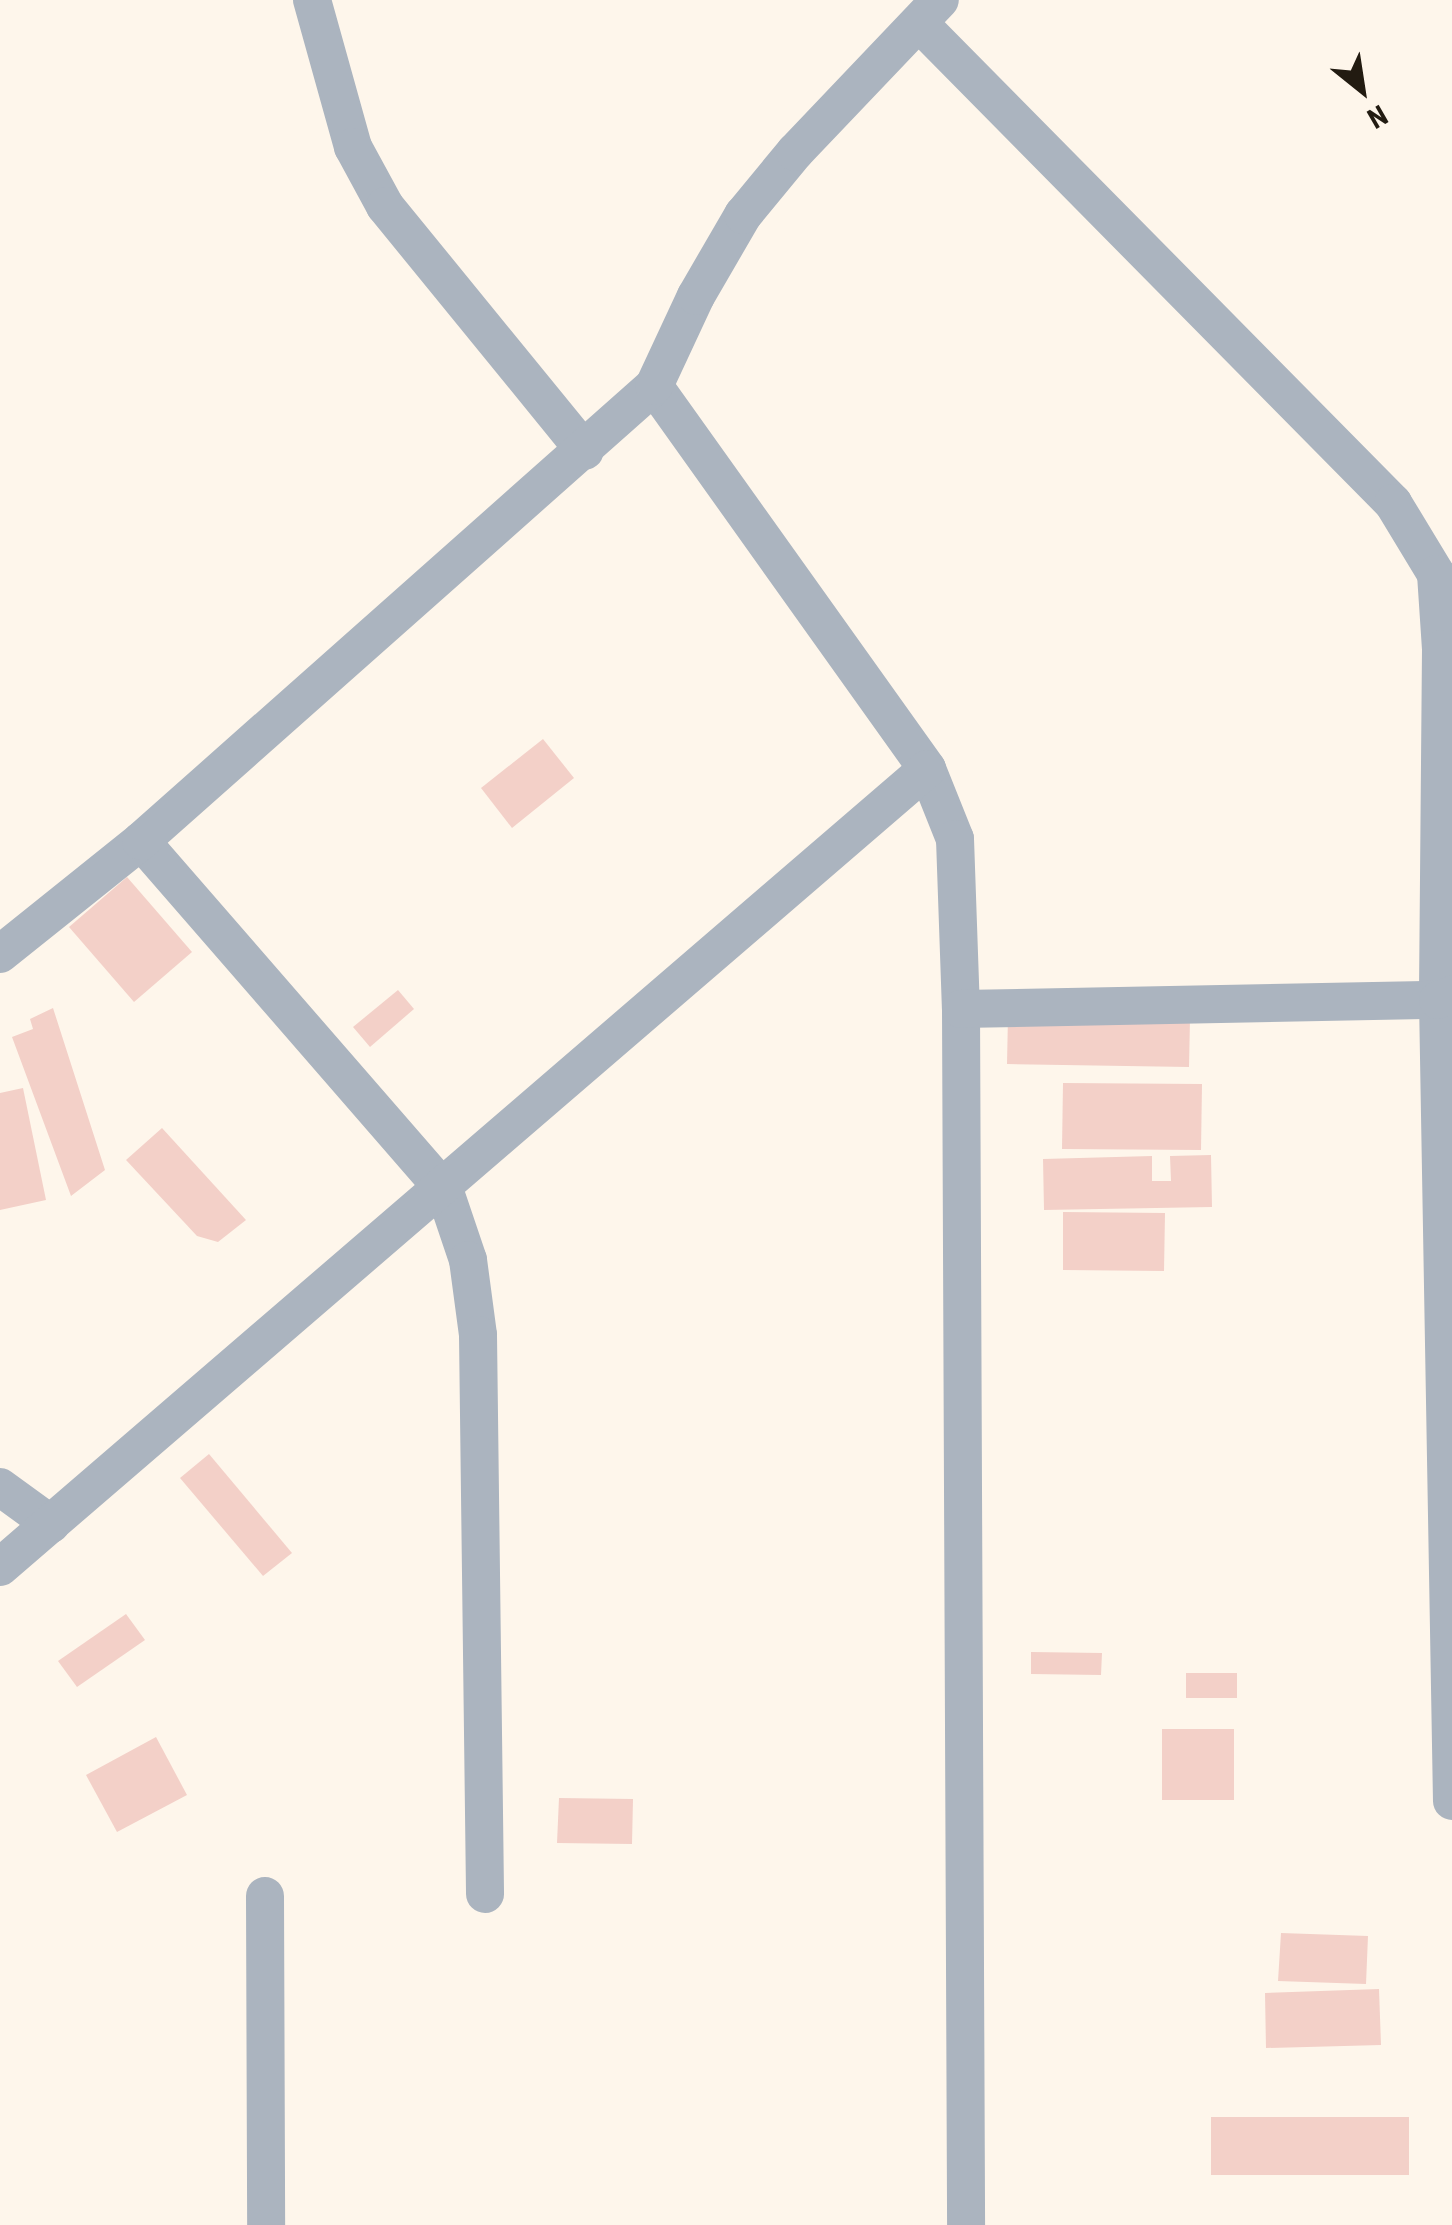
<!DOCTYPE html>
<html>
<head>
<meta charset="utf-8">
<style>
  body { margin:0 }
  #map { position:relative; width:1452px; height:2225px; overflow:hidden; background:#fef6eb; font-family:"Roboto Condensed",sans-serif }
  div>[style] { position:absolute }
  .building>* { inset:0; background:#f3d0c8 }
  .street>* { height:38px; margin:-19px; padding:0 19px; transform-origin:19px; border-radius:19px; background:#abb4bf }
  span { translate:-50% -50%; white-space:nowrap; text-align:center; line-height:1.15; -webkit-text-stroke:8px #fef6eb; paint-order:stroke }
  .north { position:absolute; left:1312px; top:40px; width:100px; height:100px; -webkit-text-stroke:8px #fef6eb; paint-order:stroke; rotate:150deg; font-size:28px; font-weight:700; line-height:40px; text-align:center; color:#221b11 }
  .north::after { content:''; display:block; margin:auto; width:35px; height:45px; background:#221b11; clip-path:polygon(50% 0,100% 100%,50% 72%,0 100%) }
</style>
</head>
<body>
<div id="map">
  <div class="building">
    <i style="clip-path:polygon(543px 739px,574px 778px,512px 828px,481px 788px)"></i>
    <i style="clip-path:polygon(127px 877px,192px 952px,134px 1002px,69px 927px)"></i>
    <i style="clip-path:polygon(398px 990px,414px 1009px,370px 1047px,353px 1027px)"></i>
    <i style="clip-path:polygon(53px 1008px,105px 1170px,71px 1196px,12px 1037px,33px 1029px,30px 1019px)"></i>
    <i style="clip-path:polygon(1008px 1016px,1190px 1019px,1189px 1067px,1007px 1064px)"></i>
    <i style="clip-path:polygon(1063px 1083px,1202px 1084px,1201px 1150px,1062px 1149px)"></i>
    <i style="clip-path:polygon(23px 1088px,46px 1200px,0 1210px,0 1093px)"></i>
    <i style="clip-path:polygon(162px 1128px,246px 1220px,218px 1242px,197px 1236px,126px 1160px)"></i>
    <i style="clip-path:polygon(1211px 1155px,1212px 1207px,1044px 1210px,1043px 1159px,1152px 1156px,1152px 1181px,1171px 1181px,1170px 1156px)"></i>
    <i style="clip-path:polygon(1063px 1212px,1165px 1213px,1164px 1271px,1063px 1270px)"></i>
    <i style="clip-path:polygon(209px 1454px,292px 1553px,263px 1576px,180px 1478px)"></i>
    <i style="clip-path:polygon(126px 1614px,145px 1640px,77px 1687px,58px 1661px)"></i>
    <i style="clip-path:polygon(1031px 1652px,1102px 1653px,1101px 1675px,1031px 1674px)"></i>
    <i style="clip-path:polygon(1186px 1673px,1237px 1673px,1237px 1698px,1186px 1698px)"></i>
    <i style="clip-path:polygon(1162px 1729px,1234px 1729px,1234px 1800px,1162px 1800px)"></i>
    <i style="clip-path:polygon(156px 1737px,187px 1795px,117px 1832px,86px 1775px)"></i>
    <i style="clip-path:polygon(559px 1798px,633px 1799px,632px 1844px,557px 1843px)"></i>
    <i style="clip-path:polygon(1281px 1933px,1368px 1936px,1366px 1984px,1278px 1981px)"></i>
    <i style="clip-path:polygon(1379px 1989px,1381px 2045px,1266px 2048px,1265px 1993px)"></i>
    <i style="clip-path:polygon(1211px 2117px,1409px 2117px,1409px 2175px,1211px 2175px)"></i>
  </div>
  <div class="street">
    <i style="left:312px;top:0;width:153px;rotate:74.4deg"></i>
    <i style="left:353px;top:147px;width:67px;rotate:61.5deg"></i>
    <i style="left:385px;top:206px;width:316px;rotate:50.8deg"></i>
    <i style="left:919px;top:23px;width:675px;rotate:45.36deg"></i>
    <i style="left:1393px;top:503px;width:83px;rotate:58.8deg"></i>
    <i style="left:1436px;top:574px;width:75px;rotate:86.2deg"></i>
    <i style="left:1441px;top:649px;width:351px;rotate:90.5deg"></i>
    <i style="left:1438px;top:1000px;width:801px;rotate:89deg"></i>
    <i style="left:654px;top:386px;width:470px;rotate:54.5deg"></i>
    <i style="left:927px;top:769px;width:75px;rotate:68.2deg"></i>
    <i style="left:955px;top:839px;width:170px;rotate:88deg"></i>
    <i style="left:961px;top:1009px;width:1216px;rotate:89.76deg"></i>
    <i style="left:141px;top:841px;width:461px;rotate:49deg"></i>
    <i style="left:444px;top:1189px;width:75px;rotate:71.3deg"></i>
    <i style="left:468px;top:1260px;width:76px;rotate:82.4deg"></i>
    <i style="left:478px;top:1335px;width:559px;rotate:89.28deg"></i>
    <i style="left:0;top:954px;width:181px;rotate:-38.7deg"></i>
    <i style="left:141px;top:841px;width:686px;rotate:-41.57deg"></i>
    <i style="left:654px;top:386px;width:99px;rotate:-65deg"></i>
    <i style="left:696px;top:296px;width:94px;rotate:-59.9deg"></i>
    <i style="left:743px;top:215px;width:82px;rotate:-50.5deg"></i>
    <i style="left:795px;top:152px;width:210px;rotate:-46.4deg"></i>
    <i style="left:961px;top:1009px;width:477px;rotate:-1.1deg"></i>
    <i style="left:1438px;top:1000px;width:15px;rotate:-20deg"></i>
    <i style="left:0;top:1487px;width:63px;rotate:36deg"></i>
    <i style="left:0;top:1567px;width:1223px;rotate:-40.72deg"></i>
    <i style="left:265px;top:1896px;width:329px;rotate:89.8deg"></i>
  </div>
  <div class="north">N</div>
</div>
</body>
</html>
